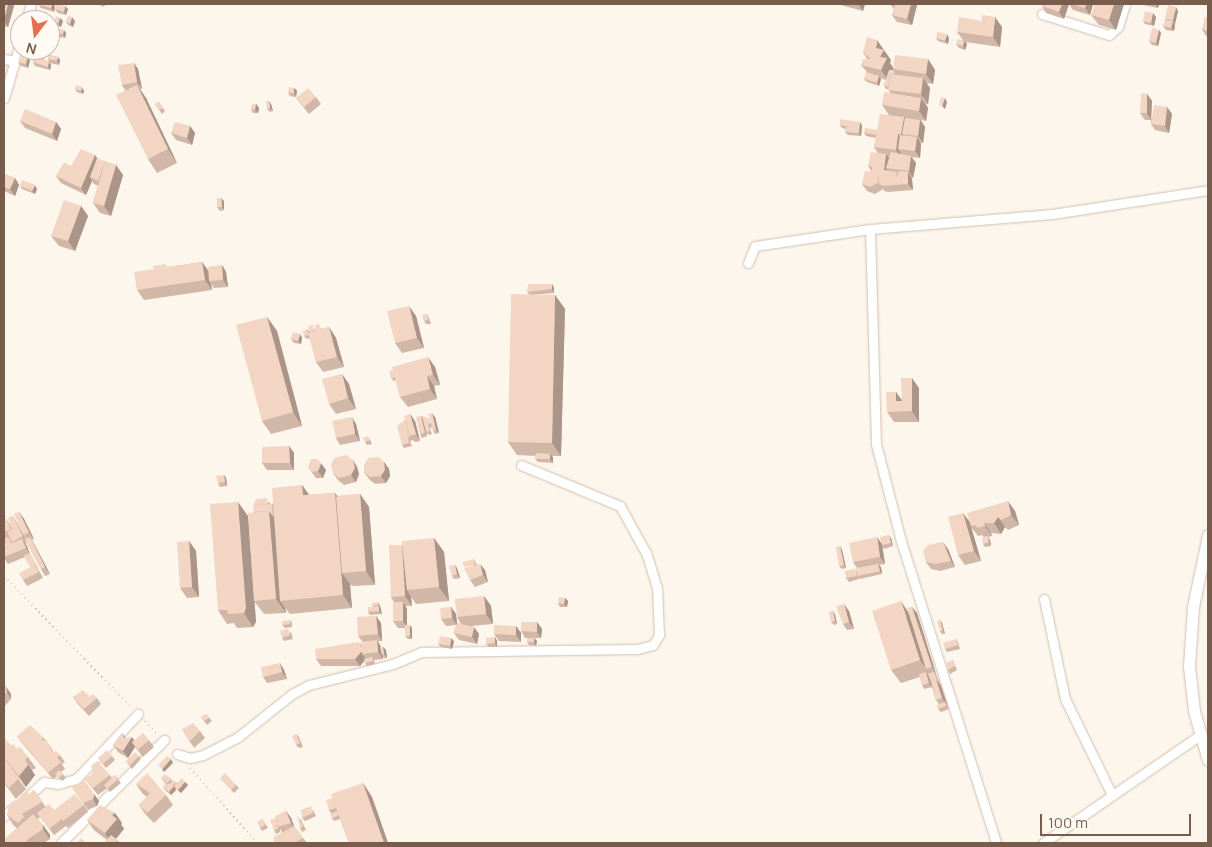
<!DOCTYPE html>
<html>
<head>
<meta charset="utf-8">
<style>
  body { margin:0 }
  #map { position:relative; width:1212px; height:847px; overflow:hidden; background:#fdf6ec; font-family:Manrope,sans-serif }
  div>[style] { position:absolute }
  .path>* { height:2px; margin-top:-1px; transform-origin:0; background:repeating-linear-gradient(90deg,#d9b8a5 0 1px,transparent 0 5px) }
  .roads { filter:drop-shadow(0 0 1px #d1beb0) drop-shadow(0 0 1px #d1beb0) }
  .street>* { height:9px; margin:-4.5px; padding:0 4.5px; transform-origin:4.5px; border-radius:4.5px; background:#fff }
  .secondary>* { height:11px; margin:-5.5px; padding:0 5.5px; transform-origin:5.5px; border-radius:5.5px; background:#fff }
  .wall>* { inset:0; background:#d1b7a8 }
  .shaded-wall>* { inset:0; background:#aa9588 }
  .building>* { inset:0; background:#f3d5c3 }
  span { translate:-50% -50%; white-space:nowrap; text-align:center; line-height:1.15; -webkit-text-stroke:4.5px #fffaf3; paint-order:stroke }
  .frame { position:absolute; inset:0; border:5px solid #7a5c4d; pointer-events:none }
  .north { position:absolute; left:10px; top:10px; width:50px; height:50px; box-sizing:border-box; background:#fffaf3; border:1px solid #cabbb1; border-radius:50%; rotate:195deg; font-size:14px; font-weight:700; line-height:20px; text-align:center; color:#7a5c4d }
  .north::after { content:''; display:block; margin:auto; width:18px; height:22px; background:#e76f51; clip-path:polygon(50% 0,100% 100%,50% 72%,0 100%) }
  .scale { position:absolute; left:1040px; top:814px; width:151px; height:22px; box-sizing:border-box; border:2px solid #7a5c4d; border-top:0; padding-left:6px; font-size:15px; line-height:18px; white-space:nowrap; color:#7a5c4d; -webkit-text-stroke:4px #fffaf3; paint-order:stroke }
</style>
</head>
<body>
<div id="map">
  <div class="path">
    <i style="left:4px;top:576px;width:182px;rotate:45.9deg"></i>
    <i style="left:145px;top:721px;width:18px;rotate:47deg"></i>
    <i style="left:190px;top:768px;width:101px;rotate:48.2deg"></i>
  </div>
  <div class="roads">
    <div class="street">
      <i style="left:1042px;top:14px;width:70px;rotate:17.4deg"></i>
      <i style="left:1109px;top:35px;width:12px;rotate:-42deg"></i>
      <i style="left:1118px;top:27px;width:24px;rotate:-73deg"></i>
      <i style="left:26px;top:20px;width:17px;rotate:-73deg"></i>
      <i style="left:4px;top:59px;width:11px;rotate:10deg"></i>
      <i style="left:4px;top:98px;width:57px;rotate:-73.8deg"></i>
      <i style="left:870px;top:229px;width:215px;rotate:88.4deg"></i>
      <i style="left:876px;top:444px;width:100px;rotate:75.5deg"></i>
      <i style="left:901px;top:541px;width:317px;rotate:72.5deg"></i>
      <i style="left:748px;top:263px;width:18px;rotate:-68deg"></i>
      <i style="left:755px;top:246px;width:116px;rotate:-8.4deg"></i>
      <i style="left:870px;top:229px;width:183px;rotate:-4.7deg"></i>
      <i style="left:1052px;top:214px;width:158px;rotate:-8.7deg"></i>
      <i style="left:1044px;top:599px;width:102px;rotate:78.1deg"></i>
      <i style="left:1065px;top:699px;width:107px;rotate:63.9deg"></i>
      <i style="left:177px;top:754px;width:14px;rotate:17deg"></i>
      <i style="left:190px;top:758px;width:13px;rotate:-13deg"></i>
      <i style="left:203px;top:755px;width:39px;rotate:-27deg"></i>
      <i style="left:238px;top:737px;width:69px;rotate:-38.5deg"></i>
      <i style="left:292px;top:694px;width:19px;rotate:-28deg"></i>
      <i style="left:309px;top:685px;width:87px;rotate:-14deg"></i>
      <i style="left:393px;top:664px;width:30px;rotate:-23deg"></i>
      <i style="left:421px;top:652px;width:216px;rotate:-0.8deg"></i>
      <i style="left:637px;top:649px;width:16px;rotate:-14deg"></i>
      <i style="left:653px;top:645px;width:12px;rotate:-59deg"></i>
      <i style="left:659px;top:635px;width:47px;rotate:-92.4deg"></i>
      <i style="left:657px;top:588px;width:37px;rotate:-107deg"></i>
      <i style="left:646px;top:553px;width:54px;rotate:-119deg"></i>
      <i style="left:620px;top:506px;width:107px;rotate:-157.5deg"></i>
      <i style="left:26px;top:798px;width:24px;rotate:-42deg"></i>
      <i style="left:44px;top:782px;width:14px;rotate:8deg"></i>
      <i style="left:58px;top:784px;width:19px;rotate:-16deg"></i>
      <i style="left:76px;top:779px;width:90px;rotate:-46.4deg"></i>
      <i style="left:4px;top:816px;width:16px;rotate:-40deg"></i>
      <i style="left:61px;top:843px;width:146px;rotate:-45deg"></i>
      <i style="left:1043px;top:843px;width:191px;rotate:-34.5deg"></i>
    </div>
    <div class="secondary">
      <i style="left:1208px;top:535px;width:74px;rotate:101.8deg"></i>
      <i style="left:1193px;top:607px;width:59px;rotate:93.9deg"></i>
      <i style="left:1189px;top:666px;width:45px;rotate:83.7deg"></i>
      <i style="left:1194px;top:711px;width:51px;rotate:74.1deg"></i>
    </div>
  </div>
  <div class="wall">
    <i style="clip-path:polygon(4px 4px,14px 6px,8px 27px,4px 26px)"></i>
    <i style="clip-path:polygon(39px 4px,53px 4px,55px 6px,54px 12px,41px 8px,39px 5px)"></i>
    <i style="clip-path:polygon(100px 4px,108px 4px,102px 7px)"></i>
    <i style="clip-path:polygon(837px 4px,865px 4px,863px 11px)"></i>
    <i style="clip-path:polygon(890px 4px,917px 4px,917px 5px,912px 25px,897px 22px,892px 15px,894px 9px)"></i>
    <i style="clip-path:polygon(1042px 4px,1093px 4px,1090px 15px,1073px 10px,1069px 4px,1064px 19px,1046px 13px,1042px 6px)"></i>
    <i style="clip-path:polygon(1124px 4px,1116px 30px,1099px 25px,1091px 15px)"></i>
    <i style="clip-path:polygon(1142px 4px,1159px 4px,1158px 8px,1143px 5px)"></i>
    <i style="clip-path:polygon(55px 9px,68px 9px,66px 15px,58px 13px)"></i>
    <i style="clip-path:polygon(1178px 11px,1175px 24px,1174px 24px,1175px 25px,1174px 31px,1166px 30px,1163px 26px,1166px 20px,1165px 19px)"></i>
    <i style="clip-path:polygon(1153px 13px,1156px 17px,1154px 26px,1145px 24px,1143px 21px)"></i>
    <i style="clip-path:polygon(60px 18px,63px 21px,61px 27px,56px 25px,54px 22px)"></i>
    <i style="clip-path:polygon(1208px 18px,1208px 37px,1206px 36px,1202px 29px)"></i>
    <i style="clip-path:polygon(50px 20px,52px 23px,51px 28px,64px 30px,66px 33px,65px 38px,50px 35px)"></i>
    <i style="clip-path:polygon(75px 21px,73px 27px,68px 25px,66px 22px)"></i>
    <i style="clip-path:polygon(1002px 27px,1000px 47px,966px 42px,967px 44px,965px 50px,959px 48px,956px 44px,963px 40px,957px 32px)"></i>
    <i style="clip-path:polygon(1159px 30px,1161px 33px,1158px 46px,1152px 45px,1149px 41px)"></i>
    <i style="clip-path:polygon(936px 38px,949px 38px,948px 44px,938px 41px)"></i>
    <i style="clip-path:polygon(34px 50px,50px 50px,49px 55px,58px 57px,60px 60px,59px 65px,50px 63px,48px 59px,49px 56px,43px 54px,44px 56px,43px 60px,51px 65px,50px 70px,35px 66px,33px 62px,34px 58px,32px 55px,35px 51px)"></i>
    <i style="clip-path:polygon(863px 52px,891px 60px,890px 63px,893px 68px,928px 59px,935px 70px,933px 84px,926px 83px,930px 88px,928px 104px,926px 104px,928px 108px,926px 121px,921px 120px,925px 127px,923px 143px,920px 143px,921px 144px,920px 158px,911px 157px,916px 163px,913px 178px,911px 178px,912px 179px,913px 190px,888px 192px,884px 191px,883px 189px,875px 194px,867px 191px,862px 184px,872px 172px,868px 166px,878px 153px,874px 147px,876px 138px,866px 136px,864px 133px,877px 130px,889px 115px,882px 105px,890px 92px,888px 89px,886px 89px,884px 85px,886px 80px,880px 78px,881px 79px,879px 86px,867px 82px,864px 79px,867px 72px,861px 65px,867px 59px)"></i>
    <i style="clip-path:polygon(30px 60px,28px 68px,21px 66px,18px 62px)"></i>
    <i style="clip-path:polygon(134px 63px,138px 69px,142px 89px,140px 89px,146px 98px,177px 163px,157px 173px,148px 159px,125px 90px,122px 85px)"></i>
    <i style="clip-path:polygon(294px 88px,297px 91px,296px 97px,290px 96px,288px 93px)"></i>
    <i style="clip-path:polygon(75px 89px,84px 91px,83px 94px,77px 92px)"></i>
    <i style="clip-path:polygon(1147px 94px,1152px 101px,1151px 119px,1167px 107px,1172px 114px,1169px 133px,1155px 130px,1151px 124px,1151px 120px,1145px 120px,1140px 113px)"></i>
    <i style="clip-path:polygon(316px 97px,321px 104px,309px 114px,296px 98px)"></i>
    <i style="clip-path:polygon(159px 102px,165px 111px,162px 114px,155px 104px)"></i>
    <i style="clip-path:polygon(256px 104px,259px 108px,258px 113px,253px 113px,251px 109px)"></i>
    <i style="clip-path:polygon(271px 104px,273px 111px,270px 112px,267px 109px)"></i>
    <i style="clip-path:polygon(20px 121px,56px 122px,61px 129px,57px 141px,25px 128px)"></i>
    <i style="clip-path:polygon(860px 122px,862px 126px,861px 136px,848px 135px,845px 132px,846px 129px,842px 128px,840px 125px)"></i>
    <i style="clip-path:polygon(190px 126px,195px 133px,192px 145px,176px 140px,171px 133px)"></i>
    <i style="clip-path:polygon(95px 155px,97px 159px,116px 165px,123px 175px,111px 216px,100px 213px,93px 203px,98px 186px,94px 184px,92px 181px,86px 195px,61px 183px,56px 176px,71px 166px)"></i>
    <i style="clip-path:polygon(4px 174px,15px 178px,19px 185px,15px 196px,4px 191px)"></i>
    <i style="clip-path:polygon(20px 186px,37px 189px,35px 194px,22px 189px)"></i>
    <i style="clip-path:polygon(224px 201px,224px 210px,220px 211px,217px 207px)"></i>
    <i style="clip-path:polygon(81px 206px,88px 216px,75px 251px,59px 246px,51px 236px)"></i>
    <i style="clip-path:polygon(202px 262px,208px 270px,222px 265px,226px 272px,228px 287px,214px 288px,211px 284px,212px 290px,144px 300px,137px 290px,168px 267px)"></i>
    <i style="clip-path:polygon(552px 284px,554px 288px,554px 293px,531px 295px,555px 295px,565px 309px,561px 456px,552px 456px,553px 463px,538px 462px,535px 459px,536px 456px,517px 455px,508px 442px,530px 295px,527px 292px)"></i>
    <i style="clip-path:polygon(427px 314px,429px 318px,431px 324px,426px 324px,424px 321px)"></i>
    <i style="clip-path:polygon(416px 316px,424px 348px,402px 353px,395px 343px)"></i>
    <i style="clip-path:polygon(267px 317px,277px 331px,302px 426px,271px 434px,262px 421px)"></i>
    <i style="clip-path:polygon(329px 327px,336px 338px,344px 367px,323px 372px,316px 362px,310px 338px,307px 339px,304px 336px,307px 329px,310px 332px,315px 329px,316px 331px,321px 328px,322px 329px)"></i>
    <i style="clip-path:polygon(302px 337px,301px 344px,294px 343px,291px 339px)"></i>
    <i style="clip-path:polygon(435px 367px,440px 385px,434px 386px,437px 399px,408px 407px,400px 397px,396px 380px,394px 381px,391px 378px)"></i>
    <i style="clip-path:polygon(349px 384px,356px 409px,336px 414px,329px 404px)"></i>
    <i style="clip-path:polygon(919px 388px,919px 422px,894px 422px,887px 412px,896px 392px,901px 399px)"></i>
    <i style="clip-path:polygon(410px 414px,415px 421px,420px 441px,415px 442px,413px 440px,410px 441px,412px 446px,404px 448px,402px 445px,405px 420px)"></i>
    <i style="clip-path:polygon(421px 416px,423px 419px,427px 436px,422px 438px,420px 434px)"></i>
    <i style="clip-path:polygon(422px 416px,430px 420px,435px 417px,439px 433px,435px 434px,433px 431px,432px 427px,430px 428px,432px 434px,429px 435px,426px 432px)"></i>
    <i style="clip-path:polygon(356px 424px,360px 441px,340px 445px,336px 438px)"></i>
    <i style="clip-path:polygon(370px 439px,372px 444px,367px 445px,365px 442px)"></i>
    <i style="clip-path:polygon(289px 446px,294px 453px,294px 470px,267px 470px,262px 463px)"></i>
    <i style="clip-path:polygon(353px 460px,357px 467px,359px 474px,356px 482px,344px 485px,338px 480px,333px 473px)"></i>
    <i style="clip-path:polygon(384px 462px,389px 469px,390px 476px,386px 483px,375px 484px,369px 479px,364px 472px)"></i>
    <i style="clip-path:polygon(308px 467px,326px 470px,323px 478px,316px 478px)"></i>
    <i style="clip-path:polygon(224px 475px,226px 478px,227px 486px,220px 487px,218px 483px)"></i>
    <i style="clip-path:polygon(302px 485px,309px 495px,335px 493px,338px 497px,360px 494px,369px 507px,375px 585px,352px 586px,350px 584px,352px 608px,290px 614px,285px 608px,286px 613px,264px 614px,254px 601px,254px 512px,255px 505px,270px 502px,270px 504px,272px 504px)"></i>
    <i style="clip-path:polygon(1015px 511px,1019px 525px,1008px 530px,1005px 527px,1001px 534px,991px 533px,992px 536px,988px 537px,990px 540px,991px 546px,985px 547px,983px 544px,984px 537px,982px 535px,978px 536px,971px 527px,981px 561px,965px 565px,958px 555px,963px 513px,970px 522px)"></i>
    <i style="clip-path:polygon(19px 512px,24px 519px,34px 539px,32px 540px,50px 574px,45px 576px,41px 569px,27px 543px,25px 544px,43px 578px,27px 586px,23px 580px,31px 568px,25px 557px,8px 564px,4px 558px,4px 543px,5px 546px,7px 545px,4px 541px,4px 520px,6px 519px,11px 526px,13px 516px,17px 523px,26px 539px,27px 539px,24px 535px)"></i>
    <i style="clip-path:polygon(248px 516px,256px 622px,253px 627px,237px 628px,234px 623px,227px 624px,218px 610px)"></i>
    <i style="clip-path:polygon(434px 538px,444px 552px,449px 601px,416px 604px,411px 597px,412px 606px,406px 606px,407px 609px,407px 625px,412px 628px,412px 639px,408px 639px,405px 636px,405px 628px,398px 628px,393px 621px,394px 602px,391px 597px,402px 545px)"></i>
    <i style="clip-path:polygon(891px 538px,893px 546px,884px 549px,882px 546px,885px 564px,879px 565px,881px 567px,882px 574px,860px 579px,859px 577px,859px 579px,849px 582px,846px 578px,857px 571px,857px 568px,853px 562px,881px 543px)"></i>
    <i style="clip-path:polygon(189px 541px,196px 551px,199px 597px,187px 598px,180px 588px)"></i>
    <i style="clip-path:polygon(840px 546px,842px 550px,846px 568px,842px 569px,839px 566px)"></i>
    <i style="clip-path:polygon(948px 549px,955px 567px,940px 571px,931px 569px,926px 562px)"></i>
    <i style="clip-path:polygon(474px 559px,477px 565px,485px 570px,488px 582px,475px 587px,470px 580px)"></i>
    <i style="clip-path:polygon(455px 565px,457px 568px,460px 578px,454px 579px,452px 576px)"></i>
    <i style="clip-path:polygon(484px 596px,491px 606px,493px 624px,472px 626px,479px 634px,477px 644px,459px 640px,454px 633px,456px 625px,446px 626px,441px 619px,451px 607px,456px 614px,457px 623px,461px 624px,457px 617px)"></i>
    <i style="clip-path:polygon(565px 598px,568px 601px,567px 607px,560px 607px,558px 603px)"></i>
    <i style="clip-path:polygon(372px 603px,380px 606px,382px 614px,370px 615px,368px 612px,373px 607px)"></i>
    <i style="clip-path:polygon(912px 607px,917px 613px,936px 674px,941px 686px,949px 709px,941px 712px,938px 709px,939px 704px,936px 700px,928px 674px,932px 687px,924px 689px,922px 685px,920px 677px,901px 683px,891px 670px,908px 612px)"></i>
    <i style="clip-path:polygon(833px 611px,835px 615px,837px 624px,834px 625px,831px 622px)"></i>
    <i style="clip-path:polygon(849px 611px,854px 629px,847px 630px,843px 624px)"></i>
    <i style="clip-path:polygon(376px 616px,381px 623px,382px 641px,378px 641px,381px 647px,383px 647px,386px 650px,387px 658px,384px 658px,383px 657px,383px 659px,374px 660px,375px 664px,367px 666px,364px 661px,360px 666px,321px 666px,316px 659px,361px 644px,363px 642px,358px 636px)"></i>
    <i style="clip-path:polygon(290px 620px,292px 623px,292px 627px,285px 628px,282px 625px)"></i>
    <i style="clip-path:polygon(940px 620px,942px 623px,945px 634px,942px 634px,940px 631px)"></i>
    <i style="clip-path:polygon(537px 622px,542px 629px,541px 638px,534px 638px,537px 641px,536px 646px,529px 645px,527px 642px,528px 638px,525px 638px,521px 631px)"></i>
    <i style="clip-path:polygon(516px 626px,521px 633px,521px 642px,499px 641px,494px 634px)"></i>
    <i style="clip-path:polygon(291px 632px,293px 639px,284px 641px,282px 638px)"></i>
    <i style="clip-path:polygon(495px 637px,497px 641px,497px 647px,489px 647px,486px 644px)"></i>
    <i style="clip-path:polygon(956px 639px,958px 642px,960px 649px,947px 652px,945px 649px)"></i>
    <i style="clip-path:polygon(454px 641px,452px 649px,441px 647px,438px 644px)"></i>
    <i style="clip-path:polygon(953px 660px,957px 670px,950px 674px,948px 670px)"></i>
    <i style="clip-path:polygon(280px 663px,284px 670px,287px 679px,267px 683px,263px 677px)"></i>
    <i style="clip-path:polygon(4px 684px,11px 694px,11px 699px,4px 707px)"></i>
    <i style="clip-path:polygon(73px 697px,90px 697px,97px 698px,101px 704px,89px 716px,78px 704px)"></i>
    <i style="clip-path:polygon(206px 714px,212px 721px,207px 725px,201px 717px)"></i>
    <i style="clip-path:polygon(182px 729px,200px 731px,205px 738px,194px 748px)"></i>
    <i style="clip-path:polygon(122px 733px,125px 738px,134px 740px,149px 740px,154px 747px,143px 757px,135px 747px,128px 758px,118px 752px,113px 745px)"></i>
    <i style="clip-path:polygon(296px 734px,299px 737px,303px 747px,299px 748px,296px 745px)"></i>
    <i style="clip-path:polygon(17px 736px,43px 737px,50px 746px,54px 753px,60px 755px,65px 762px,62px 764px,65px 769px,61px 772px,66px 778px,62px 781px,57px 776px,53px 779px,22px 743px)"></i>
    <i style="clip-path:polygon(4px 738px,11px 746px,17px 749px,28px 757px,36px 768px,32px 770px,35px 775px,26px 787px,4px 759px)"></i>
    <i style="clip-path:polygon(112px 756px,115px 760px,106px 768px,98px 758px)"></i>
    <i style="clip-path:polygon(139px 756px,141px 759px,132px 769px,126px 761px)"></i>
    <i style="clip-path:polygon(4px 760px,26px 789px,16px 799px,4px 783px)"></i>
    <i style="clip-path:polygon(110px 775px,112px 778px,115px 775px,121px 783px,110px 792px,107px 788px,98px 795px,85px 779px)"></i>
    <i style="clip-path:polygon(161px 778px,171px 779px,172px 781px,176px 783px,185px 782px,188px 785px,181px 793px,175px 788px,176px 790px,171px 795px,166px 791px,163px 787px,166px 784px)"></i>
    <i style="clip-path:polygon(220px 778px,236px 785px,239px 788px,234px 793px)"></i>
    <i style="clip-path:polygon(363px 783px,372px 797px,388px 843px,349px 843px,340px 819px,334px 821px,332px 818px,331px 813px,329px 810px,333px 798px)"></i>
    <i style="clip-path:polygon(136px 784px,166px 795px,173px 805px,154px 823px,146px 815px,139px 805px,147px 797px,143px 794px)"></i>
    <i style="clip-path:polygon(72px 787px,99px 801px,97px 806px,88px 810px)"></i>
    <i style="clip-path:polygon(34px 790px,45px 806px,54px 810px,84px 805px,88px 812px,68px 828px,66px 826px,54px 835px,40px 817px,38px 819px,50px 835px,50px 839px,44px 843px,7px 843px,4px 840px,17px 828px,14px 826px,7px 815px)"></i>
    <i style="clip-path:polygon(313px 810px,316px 816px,305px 821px,302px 818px)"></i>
    <i style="clip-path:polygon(286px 811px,291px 818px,294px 826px,307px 843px,275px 843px,282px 832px,280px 829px,280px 832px,276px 834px,274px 830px,276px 818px)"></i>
    <i style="clip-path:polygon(115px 813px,122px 823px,121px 824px,124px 829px,116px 839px,120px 843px,104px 843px,107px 840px,94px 830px,87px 820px)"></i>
    <i style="clip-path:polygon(300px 818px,306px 830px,302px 832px,300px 828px)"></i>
    <i style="clip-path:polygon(262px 819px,268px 828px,262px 831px,260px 828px)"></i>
  </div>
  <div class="shaded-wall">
    <i style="clip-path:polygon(8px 4px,13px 4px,14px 6px,8px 27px,4px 20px)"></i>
    <i style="clip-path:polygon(52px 4px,53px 4px,55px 6px,54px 12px,51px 8px)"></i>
    <i style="clip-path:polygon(858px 4px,865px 4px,863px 11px)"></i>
    <i style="clip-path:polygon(911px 4px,917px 4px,917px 5px,912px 25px,907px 19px)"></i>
    <i style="clip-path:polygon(1062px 4px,1069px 4px,1064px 19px,1059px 12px)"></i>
    <i style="clip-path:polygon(1086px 4px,1093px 4px,1090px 15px,1085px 8px)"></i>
    <i style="clip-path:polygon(1114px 4px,1124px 4px,1116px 30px,1109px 20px)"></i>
    <i style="clip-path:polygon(1155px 4px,1159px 4px,1158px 8px)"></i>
    <i style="clip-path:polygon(65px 6px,68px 9px,66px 15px,64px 12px)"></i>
    <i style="clip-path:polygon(1176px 7px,1178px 11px,1175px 24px,1173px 20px)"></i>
    <i style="clip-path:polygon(1153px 13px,1156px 17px,1154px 26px,1151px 23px)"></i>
    <i style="clip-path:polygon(72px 17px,75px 21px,73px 27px,70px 24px)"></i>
    <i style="clip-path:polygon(995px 17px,1002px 27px,1000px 47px,993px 37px)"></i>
    <i style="clip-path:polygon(60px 18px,63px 21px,61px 27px,58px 24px)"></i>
    <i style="clip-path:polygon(50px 20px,52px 23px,51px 30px,50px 29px)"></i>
    <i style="clip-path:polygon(1173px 21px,1175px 25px,1174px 31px,1171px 28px)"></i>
    <i style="clip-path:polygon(64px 30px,66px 33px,65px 38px,63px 34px)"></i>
    <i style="clip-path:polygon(1159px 30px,1161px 33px,1158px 46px,1156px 43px)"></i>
    <i style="clip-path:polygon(947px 34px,949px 38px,948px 44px,945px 41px)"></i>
    <i style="clip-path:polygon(877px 40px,891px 60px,890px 63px,894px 69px,888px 80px,881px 70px,880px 57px,876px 48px)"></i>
    <i style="clip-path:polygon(964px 41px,967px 44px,965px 50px,963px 46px)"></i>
    <i style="clip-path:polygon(50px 49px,50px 50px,49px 56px,47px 52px,47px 50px)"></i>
    <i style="clip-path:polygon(42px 53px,44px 56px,43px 61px,41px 57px)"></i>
    <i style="clip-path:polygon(28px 56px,30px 60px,28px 68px,26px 64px)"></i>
    <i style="clip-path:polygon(58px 57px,60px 60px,59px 65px,57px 61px)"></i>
    <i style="clip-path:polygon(928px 59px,935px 70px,933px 84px,926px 74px)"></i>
    <i style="clip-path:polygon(49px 61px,51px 65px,50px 70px,48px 67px)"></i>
    <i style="clip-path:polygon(134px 63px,138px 69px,142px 89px,137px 82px)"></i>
    <i style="clip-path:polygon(879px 76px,881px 79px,879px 86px,877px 83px)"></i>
    <i style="clip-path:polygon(923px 78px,930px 88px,928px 104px,921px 94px)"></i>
    <i style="clip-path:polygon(137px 85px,146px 98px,177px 163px,168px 149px)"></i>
    <i style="clip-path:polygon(82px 87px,84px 91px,83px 94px,81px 91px)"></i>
    <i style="clip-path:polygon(294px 88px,297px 91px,296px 97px,294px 93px)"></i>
    <i style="clip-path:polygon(1147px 94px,1152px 101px,1151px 120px,1147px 113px)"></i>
    <i style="clip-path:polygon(921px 98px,928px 108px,926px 121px,919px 111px)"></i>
    <i style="clip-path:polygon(945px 98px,947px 102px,945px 109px,942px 106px)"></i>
    <i style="clip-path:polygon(269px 101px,271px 104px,273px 111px,270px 108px)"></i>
    <i style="clip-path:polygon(256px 104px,259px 108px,258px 113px,255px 110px)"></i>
    <i style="clip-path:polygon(1167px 107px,1172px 114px,1169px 133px,1165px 126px)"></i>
    <i style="clip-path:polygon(904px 117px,908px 123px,902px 134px,906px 139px,906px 141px,901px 134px)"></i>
    <i style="clip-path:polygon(920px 120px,925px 127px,923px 143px,918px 136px)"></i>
    <i style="clip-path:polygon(56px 122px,61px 129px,57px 141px,52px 134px)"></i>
    <i style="clip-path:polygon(860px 122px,862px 126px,861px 136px,859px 133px)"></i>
    <i style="clip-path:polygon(190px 126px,195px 133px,192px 145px,187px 138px)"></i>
    <i style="clip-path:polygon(898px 134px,903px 140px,898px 149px,901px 154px,901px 157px,896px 150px)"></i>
    <i style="clip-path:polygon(917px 137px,921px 144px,920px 158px,915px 151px)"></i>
    <i style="clip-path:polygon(886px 154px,891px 161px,886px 168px,889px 173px,884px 170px)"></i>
    <i style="clip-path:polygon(95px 155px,100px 162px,90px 177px,92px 181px,86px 195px,81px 188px)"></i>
    <i style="clip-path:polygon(911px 156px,916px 163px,913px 178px,909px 171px)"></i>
    <i style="clip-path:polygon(116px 165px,123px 175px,111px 216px,104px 206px)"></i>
    <i style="clip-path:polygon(908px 172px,912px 179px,913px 190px,908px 184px)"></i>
    <i style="clip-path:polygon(15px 178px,19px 185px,15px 196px,10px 189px)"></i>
    <i style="clip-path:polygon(35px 185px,37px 189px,35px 194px,32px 191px)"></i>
    <i style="clip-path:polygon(221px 198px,224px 201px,224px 210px,222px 207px)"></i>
    <i style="clip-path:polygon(81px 206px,88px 216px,75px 251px,68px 241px)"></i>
    <i style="clip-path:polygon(202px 262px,209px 272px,209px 281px,211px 284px,212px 290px,205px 280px)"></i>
    <i style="clip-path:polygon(222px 265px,226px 272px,228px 287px,223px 280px)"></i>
    <i style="clip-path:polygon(552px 284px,554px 288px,554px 293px,552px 289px)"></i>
    <i style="clip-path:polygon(555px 295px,565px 309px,561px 456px,552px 443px)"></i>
    <i style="clip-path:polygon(409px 306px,416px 316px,424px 348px,417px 338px)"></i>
    <i style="clip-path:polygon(267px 317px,277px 331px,302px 426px,293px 412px)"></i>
    <i style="clip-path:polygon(329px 327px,336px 338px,344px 367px,337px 357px)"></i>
    <i style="clip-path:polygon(300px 334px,302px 337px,301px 344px,298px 341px)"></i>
    <i style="clip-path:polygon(428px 357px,435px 367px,440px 385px,433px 375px)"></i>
    <i style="clip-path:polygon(342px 374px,349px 384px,356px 409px,348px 398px)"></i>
    <i style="clip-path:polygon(427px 376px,434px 386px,437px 399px,430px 389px)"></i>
    <i style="clip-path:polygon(912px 378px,919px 388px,919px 422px,912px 411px)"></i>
    <i style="clip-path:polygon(896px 392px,903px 402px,896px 401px)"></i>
    <i style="clip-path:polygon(432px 413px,435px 417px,439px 433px,436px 430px)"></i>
    <i style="clip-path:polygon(410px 414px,415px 421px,420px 441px,416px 434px)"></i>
    <i style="clip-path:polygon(421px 416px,423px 419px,427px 436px,425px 433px)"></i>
    <i style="clip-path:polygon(352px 417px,356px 424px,360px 441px,355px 434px)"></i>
    <i style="clip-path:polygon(289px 446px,294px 453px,294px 470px,290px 463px)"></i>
    <i style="clip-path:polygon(550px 454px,553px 457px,553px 463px,550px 459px)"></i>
    <i style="clip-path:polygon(353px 460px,357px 467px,359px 474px,356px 482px,351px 475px)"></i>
    <i style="clip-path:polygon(384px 462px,389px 469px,390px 476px,386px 483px,381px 476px)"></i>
    <i style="clip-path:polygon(321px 463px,326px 470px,323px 478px,318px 471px)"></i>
    <i style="clip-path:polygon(224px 475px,226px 478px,227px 486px,225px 482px)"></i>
    <i style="clip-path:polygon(302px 485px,312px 499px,303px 495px)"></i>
    <i style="clip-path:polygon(335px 493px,344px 506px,342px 573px,350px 584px,352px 608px,343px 595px)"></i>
    <i style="clip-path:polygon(360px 494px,369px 507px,375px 585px,366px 571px)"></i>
    <i style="clip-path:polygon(1008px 501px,1015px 511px,1019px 525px,1011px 515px)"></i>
    <i style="clip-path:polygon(238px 502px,248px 516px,256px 622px,253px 627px,244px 613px)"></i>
    <i style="clip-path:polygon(269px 511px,279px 524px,280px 601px,285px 608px,286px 613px,276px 599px)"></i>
    <i style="clip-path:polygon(19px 512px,24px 519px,34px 539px,29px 532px)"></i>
    <i style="clip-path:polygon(963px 513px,970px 523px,981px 561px,974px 551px)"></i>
    <i style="clip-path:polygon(13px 516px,17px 523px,27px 542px,23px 536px)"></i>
    <i style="clip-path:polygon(998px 517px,1005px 527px,1001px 534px,994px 523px)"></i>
    <i style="clip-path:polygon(984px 523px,991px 533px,992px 536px,985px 526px)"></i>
    <i style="clip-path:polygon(889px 535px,891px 538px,893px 546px,891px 543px)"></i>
    <i style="clip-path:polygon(988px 536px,990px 540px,991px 546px,989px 542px)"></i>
    <i style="clip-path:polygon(30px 537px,34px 544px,50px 574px,45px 567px)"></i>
    <i style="clip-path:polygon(877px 537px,882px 544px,885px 564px,880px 557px)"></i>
    <i style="clip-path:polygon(434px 538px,444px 552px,449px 601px,439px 587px)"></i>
    <i style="clip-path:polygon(22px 539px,27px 546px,30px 555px,26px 548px)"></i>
    <i style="clip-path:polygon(189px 541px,196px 551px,199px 597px,192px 587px)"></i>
    <i style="clip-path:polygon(943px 542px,948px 549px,955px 567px,951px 561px)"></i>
    <i style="clip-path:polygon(402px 545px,407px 590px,411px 597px,412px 606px,405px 596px)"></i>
    <i style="clip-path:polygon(840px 546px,842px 550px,846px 568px,844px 565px)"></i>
    <i style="clip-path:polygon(480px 564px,485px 570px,488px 582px,483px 575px)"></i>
    <i style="clip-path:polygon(878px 564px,881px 567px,882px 574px,880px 571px)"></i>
    <i style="clip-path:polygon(455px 565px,457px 568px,460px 578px,457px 574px)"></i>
    <i style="clip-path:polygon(484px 596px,491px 606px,493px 624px,486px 614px)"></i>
    <i style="clip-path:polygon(565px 598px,568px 601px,567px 607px,564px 604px)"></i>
    <i style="clip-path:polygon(901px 601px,910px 615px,926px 669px,930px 674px,920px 660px)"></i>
    <i style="clip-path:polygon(378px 602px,380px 606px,382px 614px,379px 611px)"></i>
    <i style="clip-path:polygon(403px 602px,407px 609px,407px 628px,403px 621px)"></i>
    <i style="clip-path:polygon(844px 604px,849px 611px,854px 629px,849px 622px)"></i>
    <i style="clip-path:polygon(451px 607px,456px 614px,457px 625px,452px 618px)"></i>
    <i style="clip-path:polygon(912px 607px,917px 613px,936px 674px,932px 667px)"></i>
    <i style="clip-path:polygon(833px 611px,835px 615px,837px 624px,835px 621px)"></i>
    <i style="clip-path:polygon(376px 616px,381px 623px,382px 641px,378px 634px)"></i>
    <i style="clip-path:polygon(940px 620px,942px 623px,945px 634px,943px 630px)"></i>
    <i style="clip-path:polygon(537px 622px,542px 629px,541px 638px,537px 632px)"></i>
    <i style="clip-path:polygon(410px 625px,412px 628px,412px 639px,410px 636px)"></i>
    <i style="clip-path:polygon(516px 626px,521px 633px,521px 642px,516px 635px)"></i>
    <i style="clip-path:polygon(474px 627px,479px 634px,477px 644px,472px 637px)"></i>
    <i style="clip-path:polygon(495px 637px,497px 641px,497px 647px,495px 643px)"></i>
    <i style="clip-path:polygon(451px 638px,454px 641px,452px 649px,450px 646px)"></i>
    <i style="clip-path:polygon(534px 638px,537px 641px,536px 646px,534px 642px)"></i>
    <i style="clip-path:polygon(377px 640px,381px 647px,382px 655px,383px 659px,378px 652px)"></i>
    <i style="clip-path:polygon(383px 647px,386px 650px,387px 658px,384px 654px)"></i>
    <i style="clip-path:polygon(362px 651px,362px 654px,366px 659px,360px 666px,355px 659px)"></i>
    <i style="clip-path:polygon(280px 663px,284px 670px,287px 679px,282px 672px)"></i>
    <i style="clip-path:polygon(926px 672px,928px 675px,932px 687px,929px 683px)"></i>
    <i style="clip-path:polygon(936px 679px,941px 686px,947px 705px,942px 698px)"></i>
    <i style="clip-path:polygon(6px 687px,11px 694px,11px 699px,7px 692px)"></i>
    <i style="clip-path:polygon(122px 733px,127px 740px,132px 737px,137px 744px,132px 742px,135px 747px,128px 758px,123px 751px,124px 738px)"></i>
    <i style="clip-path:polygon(171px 759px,173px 763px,164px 772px,162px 769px)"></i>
    <i style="clip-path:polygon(28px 765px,35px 775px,26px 787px,19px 776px)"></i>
    <i style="clip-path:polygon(185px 782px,188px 785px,181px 793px,178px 790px)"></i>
    <i style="clip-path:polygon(363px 783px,372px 797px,388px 843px,384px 843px)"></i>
    <i style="clip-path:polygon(174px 786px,176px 790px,171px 795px,169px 792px)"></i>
    <i style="clip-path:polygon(94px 794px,99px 801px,97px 806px,93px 799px)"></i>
    <i style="clip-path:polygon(286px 811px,291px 818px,295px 829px,291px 823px)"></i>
    <i style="clip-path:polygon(115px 813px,122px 823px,121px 824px,124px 829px,112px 843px,105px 833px,112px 815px)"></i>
    <i style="clip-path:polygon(43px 825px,50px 835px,50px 839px,43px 829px)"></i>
  </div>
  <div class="building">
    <i style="clip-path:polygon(4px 4px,8px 4px,4px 20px)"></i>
    <i style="clip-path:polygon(39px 4px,52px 4px,51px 8px,39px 5px)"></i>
    <i style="clip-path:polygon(57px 4px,65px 6px,64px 12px,55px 9px)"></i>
    <i style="clip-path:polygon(890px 4px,911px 4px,907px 19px,892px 15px,895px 5px)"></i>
    <i style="clip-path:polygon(1042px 4px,1062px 4px,1059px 12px,1042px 6px)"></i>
    <i style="clip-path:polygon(1071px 4px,1086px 4px,1085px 8px)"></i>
    <i style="clip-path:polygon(1095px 4px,1114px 4px,1109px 20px,1091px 15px)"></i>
    <i style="clip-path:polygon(1168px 5px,1176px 7px,1173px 20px,1165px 19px)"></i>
    <i style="clip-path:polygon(1145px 11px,1153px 13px,1151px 23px,1143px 21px)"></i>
    <i style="clip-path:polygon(982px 15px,995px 17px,993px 37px,957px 32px,959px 17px,982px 21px)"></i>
    <i style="clip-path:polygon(56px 16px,60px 18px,58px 24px,54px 22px)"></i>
    <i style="clip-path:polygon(68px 16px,72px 17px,70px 24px,66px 22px)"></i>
    <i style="clip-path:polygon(1205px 17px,1208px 18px,1208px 31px,1202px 29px)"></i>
    <i style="clip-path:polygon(42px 18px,50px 20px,42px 20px)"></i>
    <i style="clip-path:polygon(1165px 20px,1173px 21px,1171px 28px,1163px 26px)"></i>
    <i style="clip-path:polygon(50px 27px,64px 30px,63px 34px,50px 32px)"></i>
    <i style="clip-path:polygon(1152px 28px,1159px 30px,1156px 43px,1149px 41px)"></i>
    <i style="clip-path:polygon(937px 32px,947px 34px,945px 41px,936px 38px)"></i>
    <i style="clip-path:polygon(867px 37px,877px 40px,876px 48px,884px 50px,880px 57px,887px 58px,881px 70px,861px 65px,863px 59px,871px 59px,863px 52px)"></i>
    <i style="clip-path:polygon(958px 39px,964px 41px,963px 46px,956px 44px)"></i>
    <i style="clip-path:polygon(33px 50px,42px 53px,41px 57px,32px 55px)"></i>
    <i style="clip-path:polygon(36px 50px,47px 50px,47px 52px)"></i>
    <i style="clip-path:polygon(21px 54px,28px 56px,26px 64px,18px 62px)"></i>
    <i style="clip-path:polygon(49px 55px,58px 57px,57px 61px,48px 59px)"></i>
    <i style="clip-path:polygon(895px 55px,928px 59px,926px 74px,893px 69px)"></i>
    <i style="clip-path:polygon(34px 57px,49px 61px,48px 67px,33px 62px)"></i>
    <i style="clip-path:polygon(134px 63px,137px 82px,122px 85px,118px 65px)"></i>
    <i style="clip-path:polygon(889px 70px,894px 70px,894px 74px,890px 74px,888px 87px,884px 85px)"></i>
    <i style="clip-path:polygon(866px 72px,879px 76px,877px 83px,864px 79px)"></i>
    <i style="clip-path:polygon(890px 74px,923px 78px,921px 94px,888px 90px)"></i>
    <i style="clip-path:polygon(76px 85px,82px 87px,81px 91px,75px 89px)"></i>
    <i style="clip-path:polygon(137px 85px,168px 149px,148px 159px,116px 95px)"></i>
    <i style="clip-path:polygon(289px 87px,294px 88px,294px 93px,288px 93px)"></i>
    <i style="clip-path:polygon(308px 88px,316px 97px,304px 107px,296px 98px)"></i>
    <i style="clip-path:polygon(884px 92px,921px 98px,919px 111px,882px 105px)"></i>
    <i style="clip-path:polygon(1141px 93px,1147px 94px,1147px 113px,1140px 113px)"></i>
    <i style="clip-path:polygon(941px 97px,945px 98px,942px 106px,939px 105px)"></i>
    <i style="clip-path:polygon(266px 101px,269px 101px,270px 108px,267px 109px)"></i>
    <i style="clip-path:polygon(159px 102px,163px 108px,159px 110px,155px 104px)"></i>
    <i style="clip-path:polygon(252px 104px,256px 104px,255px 110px,251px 109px)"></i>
    <i style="clip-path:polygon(1154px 105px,1167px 107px,1165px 126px,1151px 124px)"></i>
    <i style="clip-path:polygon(25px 109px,56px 122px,52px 134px,20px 121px)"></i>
    <i style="clip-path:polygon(880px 114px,904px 117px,901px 134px,898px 134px,896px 150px,874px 147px)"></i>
    <i style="clip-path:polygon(905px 118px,920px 120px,918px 136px,902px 134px)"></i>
    <i style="clip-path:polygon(840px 119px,860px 122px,859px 133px,845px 132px,846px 127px,850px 127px,840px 125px)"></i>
    <i style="clip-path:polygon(175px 122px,190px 126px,187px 138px,171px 133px)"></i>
    <i style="clip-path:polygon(865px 128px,877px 130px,876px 135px,864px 133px)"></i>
    <i style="clip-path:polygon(900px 135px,917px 137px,915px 151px,898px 149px)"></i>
    <i style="clip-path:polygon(81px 149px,95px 155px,81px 188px,56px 176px,64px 162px,71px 166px)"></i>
    <i style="clip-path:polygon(871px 152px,886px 154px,884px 170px,897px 172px,896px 179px,899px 171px,908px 172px,908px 184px,883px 186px,879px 184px,879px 175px,878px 183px,870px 187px,862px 184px,865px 171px,872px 172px,872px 167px,868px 166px)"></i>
    <i style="clip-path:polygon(891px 152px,911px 156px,909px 171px,886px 168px)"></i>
    <i style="clip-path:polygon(97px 158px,106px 162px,105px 162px,98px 181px,90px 177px)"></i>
    <i style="clip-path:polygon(105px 162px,116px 165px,104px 206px,93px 203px)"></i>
    <i style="clip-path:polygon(4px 174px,15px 178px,10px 189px,4px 187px)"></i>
    <i style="clip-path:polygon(22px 180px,35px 185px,32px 191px,20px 186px)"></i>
    <i style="clip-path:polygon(217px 198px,221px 198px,222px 207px,217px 207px)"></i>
    <i style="clip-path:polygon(64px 200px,81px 206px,68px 241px,51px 236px)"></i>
    <i style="clip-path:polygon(202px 262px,205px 280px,137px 290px,134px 272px)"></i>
    <i style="clip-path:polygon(166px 264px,167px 267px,154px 269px,153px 266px)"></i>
    <i style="clip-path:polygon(222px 265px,223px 280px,209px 281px,208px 267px)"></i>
    <i style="clip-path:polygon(528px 284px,552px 284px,552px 289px,527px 292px)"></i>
    <i style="clip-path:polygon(511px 294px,555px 295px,552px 443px,508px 442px)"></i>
    <i style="clip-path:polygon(409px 306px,417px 338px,395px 343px,387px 311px)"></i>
    <i style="clip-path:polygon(427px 314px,428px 320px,424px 321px,422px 315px)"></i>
    <i style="clip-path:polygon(267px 317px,293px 412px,262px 421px,236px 325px)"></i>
    <i style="clip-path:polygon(319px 324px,321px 330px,316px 331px,315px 325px)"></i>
    <i style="clip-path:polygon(313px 325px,314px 331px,310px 332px,308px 326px)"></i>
    <i style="clip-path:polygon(329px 327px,337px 357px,316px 362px,308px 333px)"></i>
    <i style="clip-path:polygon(307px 329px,308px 335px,304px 336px,303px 331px)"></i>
    <i style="clip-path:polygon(293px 332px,300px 334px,298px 341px,291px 339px)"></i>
    <i style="clip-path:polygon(428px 357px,433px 375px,427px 376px,430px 389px,400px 397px,392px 367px)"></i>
    <i style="clip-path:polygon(393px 370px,395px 377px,391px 378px,389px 371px)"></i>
    <i style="clip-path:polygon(342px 374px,348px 398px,329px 404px,322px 379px)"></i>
    <i style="clip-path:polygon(901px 378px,912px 378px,912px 411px,887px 412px,886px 392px,896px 392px,896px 401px,902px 401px)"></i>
    <i style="clip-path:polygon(432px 413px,436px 430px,433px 431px,431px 423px,428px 424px,430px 431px,426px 432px,422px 416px,430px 420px,428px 414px)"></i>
    <i style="clip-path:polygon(410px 414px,416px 434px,410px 436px,404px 416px)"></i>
    <i style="clip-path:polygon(421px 416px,425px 433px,420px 434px,416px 417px)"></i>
    <i style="clip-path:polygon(352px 417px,355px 434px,336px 438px,332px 421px)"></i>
    <i style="clip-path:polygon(405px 420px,410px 437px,408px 437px,409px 443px,402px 445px,397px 426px)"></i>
    <i style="clip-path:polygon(368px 436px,370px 440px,365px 442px,363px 438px)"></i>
    <i style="clip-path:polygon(289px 446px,290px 463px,262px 463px,262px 447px)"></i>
    <i style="clip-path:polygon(536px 453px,550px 454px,550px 459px,535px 459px)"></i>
    <i style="clip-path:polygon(346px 455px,353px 460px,355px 468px,351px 475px,339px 478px,333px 473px,331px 465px,334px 458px)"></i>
    <i style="clip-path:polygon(379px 457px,384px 462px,385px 470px,381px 476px,370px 477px,364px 472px,364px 465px,368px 458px)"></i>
    <i style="clip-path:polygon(311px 459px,317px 459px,321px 463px,318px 471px,312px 472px,308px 467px)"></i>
    <i style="clip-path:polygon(224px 475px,225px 482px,218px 483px,216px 476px)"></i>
    <i style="clip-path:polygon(302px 485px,303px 495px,335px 493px,343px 595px,280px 601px,272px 488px)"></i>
    <i style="clip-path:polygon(360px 494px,366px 571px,342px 573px,336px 497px,343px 495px)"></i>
    <i style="clip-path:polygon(267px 498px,268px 504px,255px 505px,254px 503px,256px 499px)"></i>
    <i style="clip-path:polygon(1008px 501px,1011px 515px,1001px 520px,998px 517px,994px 523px,984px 523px,985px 526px,977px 528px,976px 525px,971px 526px,967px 513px)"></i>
    <i style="clip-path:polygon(238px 502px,246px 608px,244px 613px,228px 614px,227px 610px,218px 610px,210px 504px)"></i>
    <i style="clip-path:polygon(272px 504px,273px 516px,269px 511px,254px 512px,253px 505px)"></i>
    <i style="clip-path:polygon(269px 511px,276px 599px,254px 601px,248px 513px)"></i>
    <i style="clip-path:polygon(19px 512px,29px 532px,24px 535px,14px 514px)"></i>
    <i style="clip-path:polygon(963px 513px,974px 551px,958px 555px,948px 517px)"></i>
    <i style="clip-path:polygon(13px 516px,23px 536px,12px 542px,7px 532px,12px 529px,8px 518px)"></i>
    <i style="clip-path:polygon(6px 519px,11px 529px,4px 532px,4px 520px)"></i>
    <i style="clip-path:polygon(889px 535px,891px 543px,882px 545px,880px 537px)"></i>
    <i style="clip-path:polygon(988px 536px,989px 542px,983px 544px,982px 537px)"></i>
    <i style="clip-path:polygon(8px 537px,11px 543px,7px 545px,4px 539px)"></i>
    <i style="clip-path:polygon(30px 537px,45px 567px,41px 569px,25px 540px)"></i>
    <i style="clip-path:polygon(877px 537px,880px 557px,853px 562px,849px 543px)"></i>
    <i style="clip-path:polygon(434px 538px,439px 587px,407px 590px,402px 541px)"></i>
    <i style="clip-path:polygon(22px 539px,26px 548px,4px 557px,4px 546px)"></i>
    <i style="clip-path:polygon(189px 541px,192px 587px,180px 588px,177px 542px)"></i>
    <i style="clip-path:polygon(943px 542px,951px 561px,935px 564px,926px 562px,923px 551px,928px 545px)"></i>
    <i style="clip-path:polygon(389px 545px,402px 545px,405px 596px,391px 597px)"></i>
    <i style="clip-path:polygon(840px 546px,844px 565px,839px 566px,836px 547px)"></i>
    <i style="clip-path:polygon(30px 553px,36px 566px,31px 568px,24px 555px)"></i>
    <i style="clip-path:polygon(474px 559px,475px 565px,464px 567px,463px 562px)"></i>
    <i style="clip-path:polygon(480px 564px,483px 575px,470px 580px,464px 568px)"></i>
    <i style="clip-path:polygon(878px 564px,880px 571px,858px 576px,856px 568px)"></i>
    <i style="clip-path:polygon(35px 565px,39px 572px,23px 580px,19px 573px)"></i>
    <i style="clip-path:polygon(455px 565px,457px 574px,452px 576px,449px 566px)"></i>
    <i style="clip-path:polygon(855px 569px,857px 576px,846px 578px,845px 571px)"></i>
    <i style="clip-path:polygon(484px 596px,486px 614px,457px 617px,455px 599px)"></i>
    <i style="clip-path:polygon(559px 597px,565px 598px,564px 604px,558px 603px)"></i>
    <i style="clip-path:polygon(901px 601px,920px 660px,891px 670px,872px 611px)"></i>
    <i style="clip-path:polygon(378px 602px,378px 605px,372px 606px,372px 603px)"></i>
    <i style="clip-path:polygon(393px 602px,403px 602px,403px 621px,393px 621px)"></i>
    <i style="clip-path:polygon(844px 604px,849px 622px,843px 624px,836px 606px)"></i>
    <i style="clip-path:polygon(379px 606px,379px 611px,368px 612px,368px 607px)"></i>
    <i style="clip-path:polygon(451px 607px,452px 618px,441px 619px,440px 608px)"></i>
    <i style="clip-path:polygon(912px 607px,932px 667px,926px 669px,907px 608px)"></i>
    <i style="clip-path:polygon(833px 611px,835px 621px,831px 622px,829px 612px)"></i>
    <i style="clip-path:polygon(376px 616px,378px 634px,358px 636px,357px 617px)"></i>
    <i style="clip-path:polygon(290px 620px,290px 624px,282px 625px,282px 621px)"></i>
    <i style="clip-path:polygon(940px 620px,943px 630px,940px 631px,937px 621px)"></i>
    <i style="clip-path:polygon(521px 622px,537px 622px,537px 632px,521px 631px)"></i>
    <i style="clip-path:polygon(457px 623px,474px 627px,472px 637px,454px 633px)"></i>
    <i style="clip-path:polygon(405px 625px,410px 625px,410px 636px,405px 636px)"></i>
    <i style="clip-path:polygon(494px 625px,516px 626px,516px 635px,494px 634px)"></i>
    <i style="clip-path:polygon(288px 629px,290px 635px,282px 638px,280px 631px)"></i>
    <i style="clip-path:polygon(440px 636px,451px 638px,450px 646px,438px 644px)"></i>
    <i style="clip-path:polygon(495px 637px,495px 643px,486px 644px,486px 638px)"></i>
    <i style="clip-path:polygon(528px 638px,534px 638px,534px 642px,527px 642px)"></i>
    <i style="clip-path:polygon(956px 639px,958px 645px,945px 649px,943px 643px)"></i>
    <i style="clip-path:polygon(377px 640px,378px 652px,362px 654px,362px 651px,355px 659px,316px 659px,315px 649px,359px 642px,361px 648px,361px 642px)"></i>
    <i style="clip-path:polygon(380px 647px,383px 647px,384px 654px,382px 655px)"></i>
    <i style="clip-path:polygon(372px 657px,373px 661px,365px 663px,364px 659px)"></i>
    <i style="clip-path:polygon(953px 660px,955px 666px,948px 670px,945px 663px)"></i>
    <i style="clip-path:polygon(280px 663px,282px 672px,263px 677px,261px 667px)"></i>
    <i style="clip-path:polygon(926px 672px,929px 683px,922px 685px,919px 674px)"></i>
    <i style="clip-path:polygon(934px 672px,938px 682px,936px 679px,931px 681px,928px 674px)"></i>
    <i style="clip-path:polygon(936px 679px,942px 698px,936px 700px,931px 681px)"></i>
    <i style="clip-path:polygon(4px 684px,6px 687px,7px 692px,4px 695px)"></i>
    <i style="clip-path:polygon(83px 690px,90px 697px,93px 694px,97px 698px,84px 709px,73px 697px)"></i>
    <i style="clip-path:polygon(945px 702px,946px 706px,938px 709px,937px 705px)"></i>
    <i style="clip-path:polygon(206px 714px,209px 718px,204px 721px,201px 717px)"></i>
    <i style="clip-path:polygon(193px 723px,200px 731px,190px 741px,182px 729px)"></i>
    <i style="clip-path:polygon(30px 725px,43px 737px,42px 741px,46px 739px,53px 753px,56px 751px,60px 755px,57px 758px,61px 762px,48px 773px,17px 736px)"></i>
    <i style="clip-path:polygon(122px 733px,124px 738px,132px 737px,123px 751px,113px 745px)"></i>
    <i style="clip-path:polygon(143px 733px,149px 740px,138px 750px,132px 742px)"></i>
    <i style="clip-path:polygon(296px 734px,300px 743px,296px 745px,292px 736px)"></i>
    <i style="clip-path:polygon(4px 738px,5px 738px,10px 746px,13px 744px,17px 749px,20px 747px,28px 757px,25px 760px,28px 765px,19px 776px,4px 758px)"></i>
    <i style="clip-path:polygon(107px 750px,112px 756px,103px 764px,98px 758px)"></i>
    <i style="clip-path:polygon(135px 752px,139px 756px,130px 765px,126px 761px)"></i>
    <i style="clip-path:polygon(167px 756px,171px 759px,162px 769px,158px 765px)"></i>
    <i style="clip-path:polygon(4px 760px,19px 778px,9px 788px,4px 782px)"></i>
    <i style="clip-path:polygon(97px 761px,110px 775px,93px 788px,85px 779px,93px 773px,91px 766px)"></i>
    <i style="clip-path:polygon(59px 770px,63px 774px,59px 778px,55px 774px)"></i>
    <i style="clip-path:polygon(147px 773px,166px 795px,147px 813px,139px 805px,150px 793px,136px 784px)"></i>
    <i style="clip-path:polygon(225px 773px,236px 785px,231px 790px,220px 778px)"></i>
    <i style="clip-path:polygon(165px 774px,171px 779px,167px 783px,161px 778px)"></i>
    <i style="clip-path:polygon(115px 775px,118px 779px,107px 789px,104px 785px)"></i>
    <i style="clip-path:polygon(182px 778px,185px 782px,178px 790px,174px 786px)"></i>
    <i style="clip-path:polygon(84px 780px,94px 794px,93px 799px,83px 803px,72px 787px)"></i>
    <i style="clip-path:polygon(174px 780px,176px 783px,172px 786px,170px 783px)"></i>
    <i style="clip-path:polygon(168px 783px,174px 786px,169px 792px,163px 787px)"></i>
    <i style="clip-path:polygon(363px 783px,384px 843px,349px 843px,331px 794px)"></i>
    <i style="clip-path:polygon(34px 790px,42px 802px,22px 814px,24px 817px,18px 823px,7px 815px,8px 808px,27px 791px,29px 794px)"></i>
    <i style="clip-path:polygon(75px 794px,84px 805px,63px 821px,62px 819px,49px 829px,37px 813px,49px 804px,54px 810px)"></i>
    <i style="clip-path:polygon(333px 798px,336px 808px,329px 810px,326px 800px)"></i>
    <i style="clip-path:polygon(100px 805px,115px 813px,112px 815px,117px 819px,105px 833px,87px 820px)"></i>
    <i style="clip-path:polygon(311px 806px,313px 813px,302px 818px,301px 810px)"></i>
    <i style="clip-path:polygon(286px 811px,291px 823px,278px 827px,275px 816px)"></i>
    <i style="clip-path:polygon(337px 811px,339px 815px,332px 818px,330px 814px)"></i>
    <i style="clip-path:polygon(33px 814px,43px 825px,43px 829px,27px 840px,25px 843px,8px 843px,4px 840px)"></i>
    <i style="clip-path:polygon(297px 815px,303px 826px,300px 828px)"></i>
    <i style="clip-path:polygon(276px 818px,278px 829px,274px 830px,270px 820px)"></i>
    <i style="clip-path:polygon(262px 819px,265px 825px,260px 828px,257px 822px)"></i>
    <i style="clip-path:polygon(294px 826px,303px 838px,294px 843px,275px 843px,274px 842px,274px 837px)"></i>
    <i style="clip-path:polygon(111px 835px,118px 840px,115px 843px,104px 843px)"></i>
    <i style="clip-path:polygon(81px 838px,86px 843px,77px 843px)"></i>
  </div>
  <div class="frame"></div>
  <div class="north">N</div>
  <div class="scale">100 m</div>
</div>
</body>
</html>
